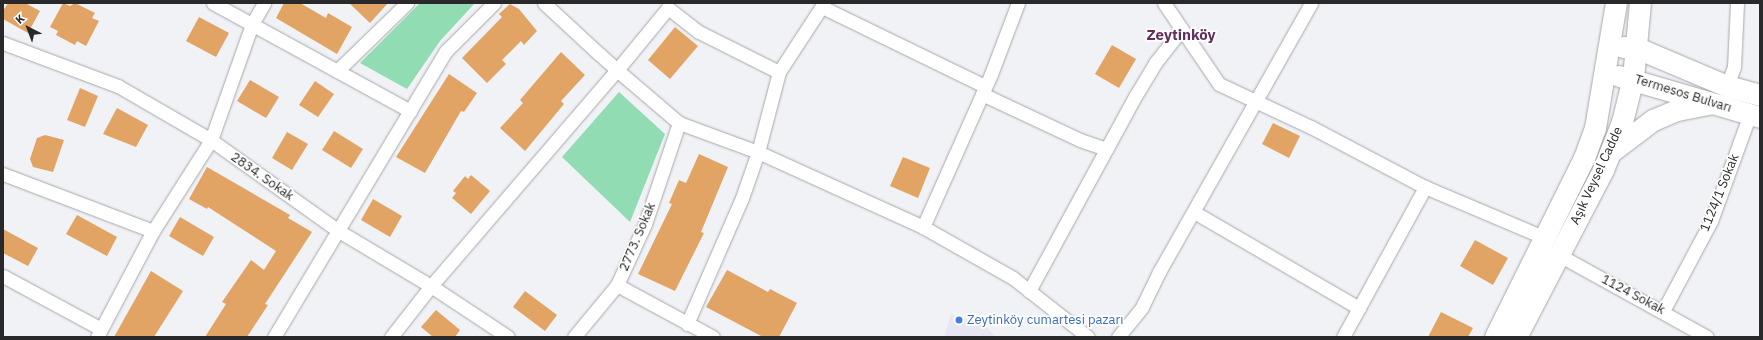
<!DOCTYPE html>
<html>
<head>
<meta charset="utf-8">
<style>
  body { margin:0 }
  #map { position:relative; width:1763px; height:340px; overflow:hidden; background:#f1f2f6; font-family:"IBM Plex Sans",sans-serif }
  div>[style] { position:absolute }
  .built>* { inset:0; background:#e6e7f3 }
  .green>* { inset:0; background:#91dcb3 }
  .building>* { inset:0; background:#e2a464 }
  .roads { filter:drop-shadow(0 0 1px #a6a7ab) drop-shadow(0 0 1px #a6a7ab) }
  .minor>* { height:13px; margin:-6.5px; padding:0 6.5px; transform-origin:6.5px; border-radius:6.5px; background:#fff }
  .primary>* { height:21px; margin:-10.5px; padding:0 10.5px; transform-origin:10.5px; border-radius:10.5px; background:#fff }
  .dots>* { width:11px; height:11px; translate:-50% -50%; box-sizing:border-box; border:2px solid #fff; border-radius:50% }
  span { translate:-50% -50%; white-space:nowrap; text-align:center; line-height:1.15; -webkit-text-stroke:3.5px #fff; paint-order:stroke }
  .street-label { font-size:13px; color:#29292b }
  .shop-label { font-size:13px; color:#366cbe }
  .left { translate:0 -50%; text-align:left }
  .quarter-label { font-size:15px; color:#622f5f; font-weight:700 }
  .frame { position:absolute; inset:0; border:4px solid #29292b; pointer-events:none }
  .north { position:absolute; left:8px; top:8px; width:40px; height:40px; -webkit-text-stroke:3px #fff; paint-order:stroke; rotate:318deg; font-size:11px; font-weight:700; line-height:16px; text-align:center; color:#29292b }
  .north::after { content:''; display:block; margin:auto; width:14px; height:18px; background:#29292b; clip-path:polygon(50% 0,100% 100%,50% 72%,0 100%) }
</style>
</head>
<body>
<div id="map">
  <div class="built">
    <i style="clip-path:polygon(951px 314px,985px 326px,996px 337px,944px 337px)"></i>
  </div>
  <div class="green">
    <i style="clip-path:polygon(420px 3px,475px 3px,440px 41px,407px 89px,360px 63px)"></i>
    <i style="clip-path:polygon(619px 92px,665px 134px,630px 222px,562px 157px)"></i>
  </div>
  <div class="building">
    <i style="clip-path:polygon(8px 3px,25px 3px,40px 11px,28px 33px,3px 19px,3px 11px)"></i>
    <i style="clip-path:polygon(63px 3px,70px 6px,75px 3px,95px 13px,92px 18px,99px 21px,86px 46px,77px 41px,75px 45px,56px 35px,58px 31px,50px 27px)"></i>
    <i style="clip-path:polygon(284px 3px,300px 3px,326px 18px,328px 13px,352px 27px,337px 54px,276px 18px)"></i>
    <i style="clip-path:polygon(349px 3px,388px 3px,370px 23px)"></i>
    <i style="clip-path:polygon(510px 4px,519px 9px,537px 31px,524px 45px,521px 41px,502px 60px,506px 64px,487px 83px,462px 58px,502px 17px,499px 14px)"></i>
    <i style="clip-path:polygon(199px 17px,229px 33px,216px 57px,186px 41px)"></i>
    <i style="clip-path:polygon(675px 27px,698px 46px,670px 79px,648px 60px)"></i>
    <i style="clip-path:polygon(1112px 45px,1136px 59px,1119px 88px,1095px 74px)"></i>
    <i style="clip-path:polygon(561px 52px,585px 75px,561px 101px,564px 104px,525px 151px,500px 128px,523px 103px,520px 100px)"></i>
    <i style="clip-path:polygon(449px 74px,477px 93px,464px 112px,461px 111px,425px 173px,396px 157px)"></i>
    <i style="clip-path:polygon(250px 80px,279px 97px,266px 118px,237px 101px)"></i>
    <i style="clip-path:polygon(315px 81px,334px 94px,318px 117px,299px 105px)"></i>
    <i style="clip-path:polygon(80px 88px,98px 96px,85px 127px,67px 120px)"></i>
    <i style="clip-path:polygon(117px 108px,148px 125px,136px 147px,103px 134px)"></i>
    <i style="clip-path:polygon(1273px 123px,1300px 136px,1289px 158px,1262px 144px)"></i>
    <i style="clip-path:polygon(334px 131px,363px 149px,351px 168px,322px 150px)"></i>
    <i style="clip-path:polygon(287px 132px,308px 144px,292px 170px,272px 158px)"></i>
    <i style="clip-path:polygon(45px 135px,64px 140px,53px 172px,33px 167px,30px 159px,37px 138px)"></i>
    <i style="clip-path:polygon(699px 154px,728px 167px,701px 232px,704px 233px,675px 291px,638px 274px,672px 204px,669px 203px,679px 180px,686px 183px)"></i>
    <i style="clip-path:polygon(903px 157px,930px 168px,918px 198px,890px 186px)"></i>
    <i style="clip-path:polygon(207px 167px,290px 215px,288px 218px,312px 232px,265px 304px,268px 305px,247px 337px,205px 337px,226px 304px,222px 302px,251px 260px,264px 270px,276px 251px,208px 207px,207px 209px,189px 199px)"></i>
    <i style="clip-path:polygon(471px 175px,490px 191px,471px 214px,452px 198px,456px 193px,453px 191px,465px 176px,468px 179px)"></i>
    <i style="clip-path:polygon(373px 199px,402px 216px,390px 237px,361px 220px)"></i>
    <i style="clip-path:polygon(77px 215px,117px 237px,107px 256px,66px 234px)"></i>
    <i style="clip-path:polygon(180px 217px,214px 237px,203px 256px,169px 236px)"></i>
    <i style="clip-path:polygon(3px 229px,38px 248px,28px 266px,3px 253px)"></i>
    <i style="clip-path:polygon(1475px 240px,1508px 258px,1493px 285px,1460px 266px)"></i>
    <i style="clip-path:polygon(727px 270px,768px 292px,770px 289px,797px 303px,779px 337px,763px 337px,706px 307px)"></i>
    <i style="clip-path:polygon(151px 271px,183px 291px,154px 337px,114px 337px)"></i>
    <i style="clip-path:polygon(525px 291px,557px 315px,545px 331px,513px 307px)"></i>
    <i style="clip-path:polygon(436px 310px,460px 330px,455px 337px,433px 337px,421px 327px)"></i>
    <i style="clip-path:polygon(1441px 312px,1473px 328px,1468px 337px,1428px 337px)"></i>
  </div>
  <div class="roads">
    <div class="minor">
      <i style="left:213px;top:3px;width:225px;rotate:28.7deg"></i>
      <i style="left:1164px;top:3px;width:98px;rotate:55.8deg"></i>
      <i style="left:1219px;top:84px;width:102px;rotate:25.1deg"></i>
      <i style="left:1311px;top:127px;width:129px;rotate:27.8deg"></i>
      <i style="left:1425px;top:187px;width:130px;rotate:23deg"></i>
      <i style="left:822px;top:7px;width:181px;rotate:25.9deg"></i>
      <i style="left:3px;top:43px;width:123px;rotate:20.5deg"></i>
      <i style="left:118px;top:86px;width:108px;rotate:30.1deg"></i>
      <i style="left:211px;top:140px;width:155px;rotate:35.5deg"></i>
      <i style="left:337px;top:230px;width:109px;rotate:30.8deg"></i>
      <i style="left:431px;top:286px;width:92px;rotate:33.5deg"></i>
      <i style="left:337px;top:71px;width:98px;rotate:-44.2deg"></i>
      <i style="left:779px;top:72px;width:82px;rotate:-56.9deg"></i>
      <i style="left:1727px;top:86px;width:20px;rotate:-70deg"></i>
      <i style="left:1734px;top:67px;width:64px;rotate:-87.3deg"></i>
      <i style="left:982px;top:94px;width:108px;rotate:25.1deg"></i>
      <i style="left:1080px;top:140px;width:28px;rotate:19deg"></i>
      <i style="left:3px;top:174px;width:160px;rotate:20.8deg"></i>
      <i style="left:1194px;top:212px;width:191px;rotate:30.2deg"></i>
      <i style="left:923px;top:227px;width:167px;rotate:-66deg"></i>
      <i style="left:991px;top:74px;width:76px;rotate:-69.2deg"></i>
      <i style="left:1559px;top:255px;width:169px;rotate:29deg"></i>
      <i style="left:3px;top:276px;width:111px;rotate:28.4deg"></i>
      <i style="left:617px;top:285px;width:109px;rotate:28.4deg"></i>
      <i style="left:1029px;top:291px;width:223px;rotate:-61.4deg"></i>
      <i style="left:1136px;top:95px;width:39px;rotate:-59deg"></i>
      <i style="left:1156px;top:62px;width:41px;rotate:-52deg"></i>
      <i style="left:1663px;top:311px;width:102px;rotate:-61.9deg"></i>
      <i style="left:1711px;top:221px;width:114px;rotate:-70deg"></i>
      <i style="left:687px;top:324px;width:137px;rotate:-66.4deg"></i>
      <i style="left:742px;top:198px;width:49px;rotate:-70.8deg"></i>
      <i style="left:758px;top:152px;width:181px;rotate:24.4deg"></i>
      <i style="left:923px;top:227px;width:103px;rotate:29.5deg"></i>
      <i style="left:1013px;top:278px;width:95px;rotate:38.2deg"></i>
      <i style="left:97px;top:337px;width:120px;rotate:-62.2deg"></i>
      <i style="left:153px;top:231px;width:108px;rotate:-57.5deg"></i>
      <i style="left:211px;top:140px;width:123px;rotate:-70.5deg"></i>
      <i style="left:252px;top:24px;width:24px;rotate:-60deg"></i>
      <i style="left:274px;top:337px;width:334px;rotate:-59deg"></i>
      <i style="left:446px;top:51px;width:68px;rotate:-45deg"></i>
      <i style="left:391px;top:337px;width:65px;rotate:-51.9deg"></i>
      <i style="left:431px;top:286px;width:285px;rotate:-49.3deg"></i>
      <i style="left:617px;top:70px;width:80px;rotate:-50.6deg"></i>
      <i style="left:668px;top:8px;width:39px;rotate:38deg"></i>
      <i style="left:699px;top:32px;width:89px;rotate:26.6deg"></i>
      <i style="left:779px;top:72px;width:83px;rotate:104.7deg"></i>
      <i style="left:758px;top:152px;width:84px;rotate:-159.8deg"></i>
      <i style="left:679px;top:123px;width:82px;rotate:-139.5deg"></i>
      <i style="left:617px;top:70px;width:24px;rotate:-138deg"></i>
      <i style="left:599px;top:54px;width:75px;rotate:-137.2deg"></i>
      <i style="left:574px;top:337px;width:67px;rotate:-50.4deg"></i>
      <i style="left:617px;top:285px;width:67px;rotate:-65.3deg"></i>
      <i style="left:645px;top:224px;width:107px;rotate:-71.4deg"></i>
      <i style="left:1118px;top:337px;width:38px;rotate:-51deg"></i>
      <i style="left:1142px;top:307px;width:39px;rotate:-64deg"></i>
      <i style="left:1159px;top:272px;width:309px;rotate:-60.5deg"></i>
      <i style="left:1343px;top:337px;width:171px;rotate:-61.3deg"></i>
    </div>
    <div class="primary">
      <i style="left:1623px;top:47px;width:14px;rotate:4deg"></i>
      <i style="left:1637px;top:48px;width:98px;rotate:22.9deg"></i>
      <i style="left:1727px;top:86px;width:34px;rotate:15deg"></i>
      <i style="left:1619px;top:76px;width:147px;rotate:16.2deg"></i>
      <i style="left:1612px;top:151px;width:51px;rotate:-37.1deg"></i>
      <i style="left:1653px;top:120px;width:26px;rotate:-23deg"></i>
      <i style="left:1677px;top:110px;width:33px;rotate:-11deg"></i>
      <i style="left:1495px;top:337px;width:200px;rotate:-63.6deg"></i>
      <i style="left:1584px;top:158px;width:32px;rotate:-70deg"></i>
      <i style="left:1595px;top:128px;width:127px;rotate:-80.5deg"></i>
      <i style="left:1516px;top:337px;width:188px;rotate:-62.5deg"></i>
      <i style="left:1603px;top:170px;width:52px;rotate:-68.4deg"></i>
      <i style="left:1622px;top:122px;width:45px;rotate:-76deg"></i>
      <i style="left:1633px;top:78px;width:75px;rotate:-84.7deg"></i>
    </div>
  </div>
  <div class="dots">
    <i style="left:959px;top:320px;background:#3f7fe0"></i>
  </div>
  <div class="street-label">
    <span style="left:1683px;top:94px;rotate:17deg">Termesos Bulvarı</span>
    <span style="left:1597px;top:176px;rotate:-65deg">Aşık Veysel Cadde</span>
    <span style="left:262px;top:177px;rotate:35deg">2834. Sokak</span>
    <span style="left:1720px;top:193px;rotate:-68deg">1124/1 Sokak</span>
    <span style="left:638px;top:237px;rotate:-67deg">2773. Sokak</span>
    <span style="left:1633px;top:295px;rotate:28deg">1124 Sokak</span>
  </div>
  <div class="shop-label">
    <span class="left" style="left:967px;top:320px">Zeytinköy cumartesi pazarı</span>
  </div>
  <div class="quarter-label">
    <span style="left:1181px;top:35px">Zeytinköy</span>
  </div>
  <div class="frame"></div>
  <div class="north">K</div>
</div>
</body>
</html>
